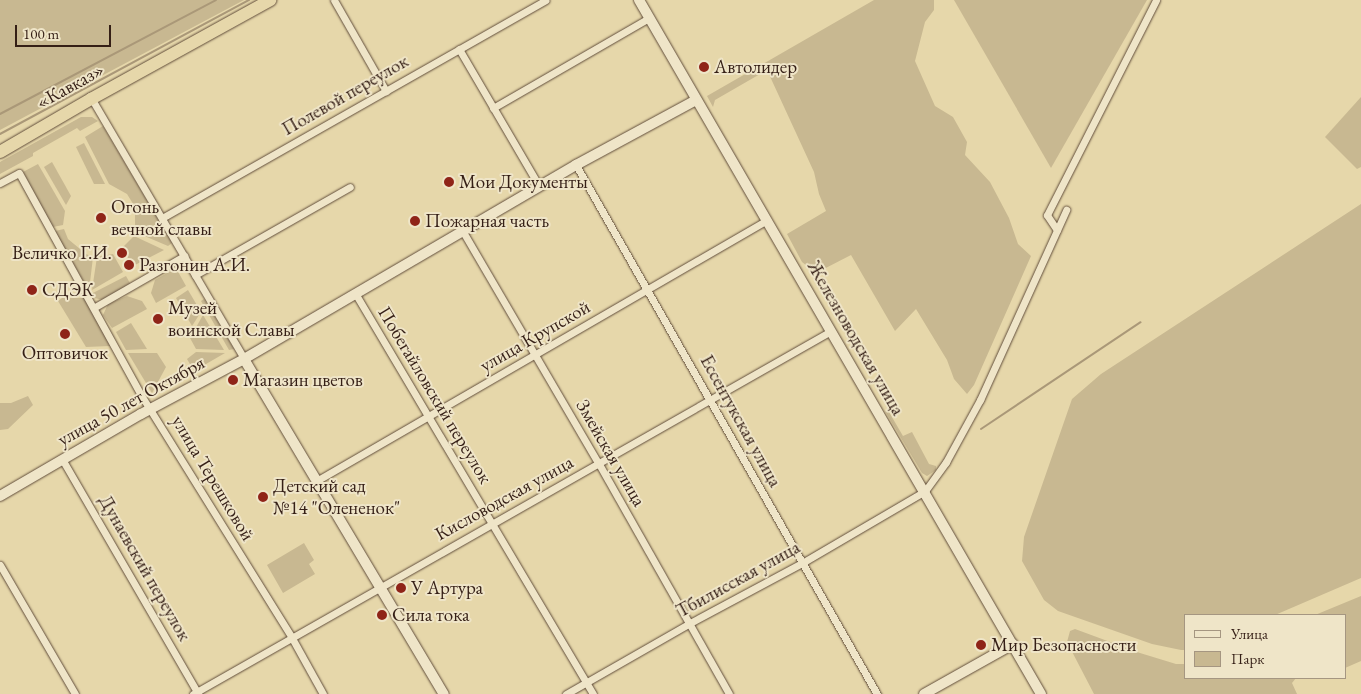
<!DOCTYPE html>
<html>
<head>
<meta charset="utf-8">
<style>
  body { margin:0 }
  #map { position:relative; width:1361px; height:694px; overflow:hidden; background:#e6d7aa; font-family:"EB Garamond",serif }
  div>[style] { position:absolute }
  .green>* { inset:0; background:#c8b891 }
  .stream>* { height:2px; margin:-1px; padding:0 1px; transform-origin:1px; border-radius:1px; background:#aa9878 }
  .roads { filter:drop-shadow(0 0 1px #614d3b) drop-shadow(0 0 1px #614d3b) }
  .street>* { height:7px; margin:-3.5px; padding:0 3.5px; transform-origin:3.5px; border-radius:3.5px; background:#efe5c8 }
  .secondary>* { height:10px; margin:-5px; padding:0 5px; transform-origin:5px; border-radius:5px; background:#efe5c8 }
  .highway>* { height:12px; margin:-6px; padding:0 6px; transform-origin:6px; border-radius:6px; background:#e6d7aa }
  .dots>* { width:14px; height:14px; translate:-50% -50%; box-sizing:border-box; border:2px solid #efe5c8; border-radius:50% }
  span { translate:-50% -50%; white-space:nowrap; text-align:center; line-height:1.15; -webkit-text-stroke:4px #efe5c8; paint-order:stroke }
  .poi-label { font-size:19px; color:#351f16 }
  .left { translate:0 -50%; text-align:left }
  .right { translate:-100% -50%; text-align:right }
  .street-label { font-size:19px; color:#351f16 }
  .legend { position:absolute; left:1184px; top:614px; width:162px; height:65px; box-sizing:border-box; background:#efe5c8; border:1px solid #a59681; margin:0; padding:6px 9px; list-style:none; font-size:15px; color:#351f16 }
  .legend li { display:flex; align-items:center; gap:10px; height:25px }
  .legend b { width:25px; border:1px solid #a59681 }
  .scale { position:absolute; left:15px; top:25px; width:96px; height:22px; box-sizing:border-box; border:2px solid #351f16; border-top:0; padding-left:6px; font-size:15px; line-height:18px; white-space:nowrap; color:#351f16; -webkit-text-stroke:4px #efe5c8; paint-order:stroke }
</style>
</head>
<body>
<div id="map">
  <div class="green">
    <i style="clip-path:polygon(0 0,244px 0,0 130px)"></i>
    <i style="clip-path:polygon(874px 0,934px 0,934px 10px,925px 22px,915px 61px,935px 106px,953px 117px,967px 142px,965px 155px,990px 182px,1009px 218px,1018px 244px,1031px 256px,974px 385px,967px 394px,954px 379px,947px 360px,916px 309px,895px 331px,851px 255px,816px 273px,802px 262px,787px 234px,826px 211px,819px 194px,814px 172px,767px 70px,715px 100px,713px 107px,707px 96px)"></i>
    <i style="clip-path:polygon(954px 0,1147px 0,1051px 168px)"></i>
    <i style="clip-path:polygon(1361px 97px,1361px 167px,1357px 169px,1325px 137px)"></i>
    <i style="clip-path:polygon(81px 117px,92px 117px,98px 121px,80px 131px,77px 128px,33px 153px,33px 156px,0 174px,0 162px)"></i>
    <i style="clip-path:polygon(103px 126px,172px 243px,168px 246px,135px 232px,135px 207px,127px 194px,109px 184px,85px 137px)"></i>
    <i style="clip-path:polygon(84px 143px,105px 184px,94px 184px,76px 147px)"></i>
    <i style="clip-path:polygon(52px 162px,71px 196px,66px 205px,44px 167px)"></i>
    <i style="clip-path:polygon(38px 164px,65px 211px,63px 225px,53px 227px,23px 172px)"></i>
    <i style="clip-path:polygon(1361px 204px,1361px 578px,1275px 615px,1185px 615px,1185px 650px,1181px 650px,1152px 644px,1058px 611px,1044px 600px,1022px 561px,1024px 537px,1072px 399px,1101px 374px)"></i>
    <i style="clip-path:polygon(64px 229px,68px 239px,86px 254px,93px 257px,89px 291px,55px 231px)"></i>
    <i style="clip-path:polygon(134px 236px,164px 250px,133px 266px,122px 248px)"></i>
    <i style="clip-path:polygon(113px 254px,123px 272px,92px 290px,97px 257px)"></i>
    <i style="clip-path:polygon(176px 268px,186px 286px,156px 303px,151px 293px,155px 280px)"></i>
    <i style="clip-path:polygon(126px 276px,131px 285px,104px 300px,94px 298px,91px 294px)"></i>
    <i style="clip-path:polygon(188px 290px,201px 312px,192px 326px,176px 298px)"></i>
    <i style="clip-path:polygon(127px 296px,142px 301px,147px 309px,112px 328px,103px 315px,108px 304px)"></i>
    <i style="clip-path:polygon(62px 298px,86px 298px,110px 346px,86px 347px,58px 301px)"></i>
    <i style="clip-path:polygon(204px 299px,234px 349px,229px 350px,201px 301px)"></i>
    <i style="clip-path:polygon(203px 315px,224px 350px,196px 349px,190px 338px)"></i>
    <i style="clip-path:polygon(131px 323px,147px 349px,126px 350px,116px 332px)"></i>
    <i style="clip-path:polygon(196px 352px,225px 353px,194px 371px,187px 359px)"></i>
    <i style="clip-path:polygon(128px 353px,157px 353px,166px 367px,152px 393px)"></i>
    <i style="clip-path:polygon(28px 396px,33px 405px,8px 429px,0 430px,0 403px,11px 403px)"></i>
    <i style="clip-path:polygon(885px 411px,889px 412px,903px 436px,912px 432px,929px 464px,936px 466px,936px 470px,927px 476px,922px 473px)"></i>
    <i style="clip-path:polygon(304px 543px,314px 560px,309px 564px,315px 574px,283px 593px,267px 565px)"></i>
    <i style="clip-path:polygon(1361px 596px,1361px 661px,1345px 668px,1345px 615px,1315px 615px)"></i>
    <i style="clip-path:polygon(1075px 629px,1140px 653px,1176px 664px,1185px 664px,1185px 678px,1296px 678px,1292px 683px,1297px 694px,1094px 694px,1067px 642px,1070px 631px)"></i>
  </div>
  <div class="stream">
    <i style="left:0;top:114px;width:244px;rotate:-27.8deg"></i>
    <i style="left:0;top:134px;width:283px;rotate:-28.3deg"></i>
    <i style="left:981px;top:429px;width:192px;rotate:-33.8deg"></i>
  </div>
  <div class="roads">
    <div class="street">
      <i style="left:334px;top:0;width:105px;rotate:60.3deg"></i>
      <i style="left:459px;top:49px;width:159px;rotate:59.7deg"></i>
      <i style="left:90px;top:96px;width:305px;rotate:59.6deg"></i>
      <i style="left:493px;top:108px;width:180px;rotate:-30deg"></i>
      <i style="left:576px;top:165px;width:609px;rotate:60.36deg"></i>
      <i style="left:0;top:183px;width:21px;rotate:-28deg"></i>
      <i style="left:19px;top:173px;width:253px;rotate:61.2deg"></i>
      <i style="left:141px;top:395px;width:286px;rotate:58.1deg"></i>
      <i style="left:292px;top:638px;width:64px;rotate:61deg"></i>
      <i style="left:162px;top:218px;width:441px;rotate:-29.6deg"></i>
      <i style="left:462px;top:230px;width:271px;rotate:59.7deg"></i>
      <i style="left:599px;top:464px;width:264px;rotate:60.5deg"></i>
      <i style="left:1057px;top:230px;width:18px;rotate:-124deg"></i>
      <i style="left:1047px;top:215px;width:241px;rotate:-63.1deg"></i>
      <i style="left:195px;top:275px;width:178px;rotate:-29.6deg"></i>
      <i style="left:355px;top:293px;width:466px;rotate:59.3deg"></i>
      <i style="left:95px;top:307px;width:103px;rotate:-29.8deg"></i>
      <i style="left:62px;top:459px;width:272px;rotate:59.9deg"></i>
      <i style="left:318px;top:480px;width:519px;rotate:-30.07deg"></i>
      <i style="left:0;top:565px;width:149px;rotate:59.8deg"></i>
      <i style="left:193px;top:694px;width:734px;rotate:-29.64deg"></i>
      <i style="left:566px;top:694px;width:141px;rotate:-29.8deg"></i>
      <i style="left:688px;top:624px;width:129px;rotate:-28.2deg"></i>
      <i style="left:802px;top:563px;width:143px;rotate:-30.3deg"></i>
      <i style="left:925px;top:491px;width:36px;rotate:-54deg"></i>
      <i style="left:946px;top:462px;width:71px;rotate:-61.3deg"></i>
      <i style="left:980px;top:400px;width:209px;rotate:-65.6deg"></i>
    </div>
    <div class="secondary">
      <i style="left:639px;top:0;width:802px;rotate:59.92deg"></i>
      <i style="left:244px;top:359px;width:390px;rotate:59.2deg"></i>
      <i style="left:0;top:496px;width:163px;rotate:-30.2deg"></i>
      <i style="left:141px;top:414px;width:117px;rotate:-28.1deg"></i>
      <i style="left:244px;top:359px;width:385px;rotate:-30.3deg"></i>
      <i style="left:576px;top:165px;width:136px;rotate:-28.4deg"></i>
      <i style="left:924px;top:694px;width:102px;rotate:-29.3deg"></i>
    </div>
    <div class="highway">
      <i style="left:0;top:152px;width:105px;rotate:-30.2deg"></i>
      <i style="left:91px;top:99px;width:205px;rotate:-28.9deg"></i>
    </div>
  </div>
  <div class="dots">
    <i style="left:704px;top:67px;background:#8f2418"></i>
    <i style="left:449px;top:182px;background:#8f2418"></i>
    <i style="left:101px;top:218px;background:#8f2418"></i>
    <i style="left:415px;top:221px;background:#8f2418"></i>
    <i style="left:122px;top:253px;background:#8f2418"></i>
    <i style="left:129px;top:265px;background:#8f2418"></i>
    <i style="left:32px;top:290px;background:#8f2418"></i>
    <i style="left:158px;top:319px;background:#8f2418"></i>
    <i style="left:65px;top:334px;background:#8f2418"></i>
    <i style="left:233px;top:380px;background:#8f2418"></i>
    <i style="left:263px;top:497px;background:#8f2418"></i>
    <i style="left:401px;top:588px;background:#8f2418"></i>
    <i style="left:382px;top:615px;background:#8f2418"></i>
    <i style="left:981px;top:645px;background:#8f2418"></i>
  </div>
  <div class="poi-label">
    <span class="left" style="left:714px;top:67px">Автолидер</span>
    <span class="left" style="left:459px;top:182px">Мои Документы</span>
    <span class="left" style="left:111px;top:218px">Огонь<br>вечной славы</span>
    <span class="left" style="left:425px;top:221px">Пожарная часть</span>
    <span class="right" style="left:112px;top:253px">Величко Г.И.</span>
    <span class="left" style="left:139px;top:265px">Разгонин А.И.</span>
    <span class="left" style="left:42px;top:290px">СДЭК</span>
    <span class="left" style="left:168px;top:319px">Музей<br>воинской Славы</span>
    <span style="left:65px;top:353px">Оптовичок</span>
    <span class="left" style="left:243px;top:380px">Магазин цветов</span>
    <span class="left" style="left:273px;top:497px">Детский сад<br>№14 "Олененок"</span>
    <span class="left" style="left:411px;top:588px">У Артура</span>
    <span class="left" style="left:392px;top:615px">Сила тока</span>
    <span class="left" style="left:991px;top:645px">Мир Безопасности</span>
  </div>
  <div class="street-label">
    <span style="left:70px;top:86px;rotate:-29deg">«Кавказ»</span>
    <span style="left:345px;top:95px;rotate:-30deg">Полевой переулок</span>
    <span style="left:535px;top:336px;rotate:-30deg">улица Крупской</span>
    <span style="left:856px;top:338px;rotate:60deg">Железноводская улица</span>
    <span style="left:435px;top:395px;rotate:59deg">Побегайловский переулок</span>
    <span style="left:131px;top:401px;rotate:-29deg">улица 50 лет Октября</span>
    <span style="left:741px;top:421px;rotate:61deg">Ессентукская улица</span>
    <span style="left:611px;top:453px;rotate:60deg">Змейская улица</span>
    <span style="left:213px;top:478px;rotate:59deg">улица Терешковой</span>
    <span style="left:504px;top:498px;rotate:-29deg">Кисловодская улица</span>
    <span style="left:145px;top:568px;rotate:60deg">Дунаевский переулок</span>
    <span style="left:738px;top:579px;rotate:-29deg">Тбилисская улица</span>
  </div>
  <ul class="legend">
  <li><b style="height:6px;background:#efe5c8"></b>Улица</li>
  <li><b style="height:14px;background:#c8b891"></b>Парк</li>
  </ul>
  <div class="scale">100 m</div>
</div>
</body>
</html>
